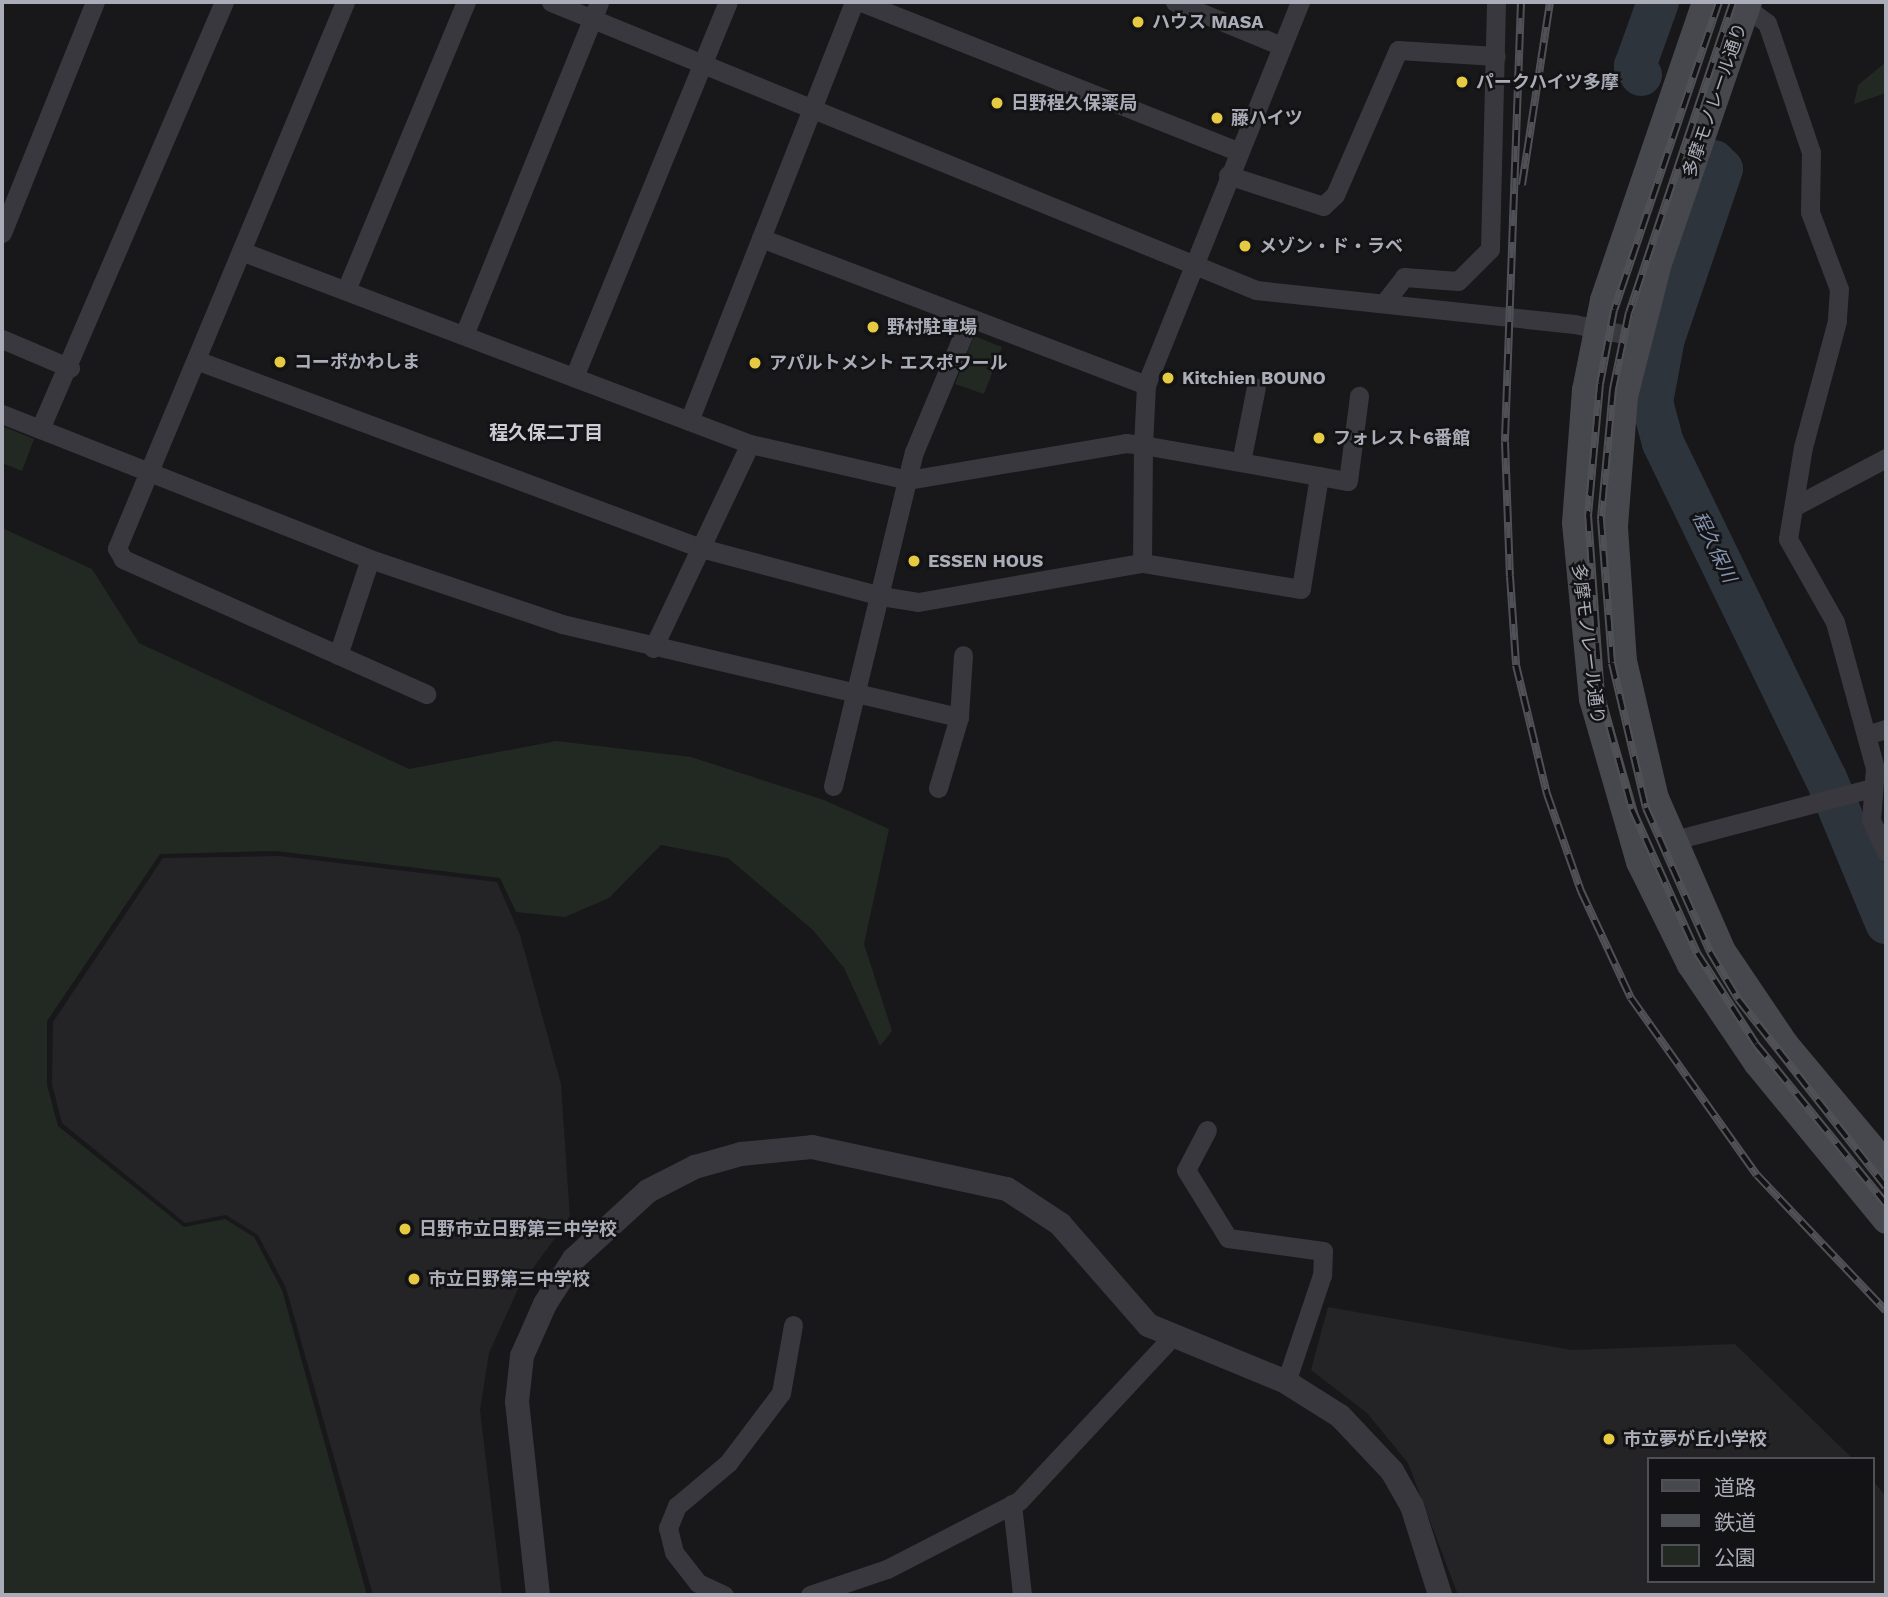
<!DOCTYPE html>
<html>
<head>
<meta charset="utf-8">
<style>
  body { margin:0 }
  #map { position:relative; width:1888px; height:1597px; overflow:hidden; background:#181719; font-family:"Work Sans","Noto Sans JP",sans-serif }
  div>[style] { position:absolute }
  .built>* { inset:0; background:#242326 }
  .green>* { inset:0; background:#222923 }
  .river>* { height:42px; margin:-21px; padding:0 21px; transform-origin:21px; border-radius:21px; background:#2e343c }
  .minor>* { height:19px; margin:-9.5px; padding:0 9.5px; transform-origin:9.5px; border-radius:9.5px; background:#39383e }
  .tertiary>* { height:24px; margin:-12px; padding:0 12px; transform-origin:12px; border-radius:12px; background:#39383e }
  .secondary>* { height:26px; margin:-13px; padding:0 13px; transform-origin:13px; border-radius:13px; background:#47474e }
  .rail>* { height:8px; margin-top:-4px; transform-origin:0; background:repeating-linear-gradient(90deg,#131214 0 16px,#505057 0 32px); box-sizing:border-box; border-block:2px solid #505057 }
  .dots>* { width:19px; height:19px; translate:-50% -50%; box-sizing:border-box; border:4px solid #131214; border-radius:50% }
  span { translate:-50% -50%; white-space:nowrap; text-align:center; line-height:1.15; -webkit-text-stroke:5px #131214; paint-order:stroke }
  .poi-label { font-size:18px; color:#aaacb8; font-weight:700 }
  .left { translate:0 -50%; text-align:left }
  .street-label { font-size:18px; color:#aaacb8 }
  .neighbourhood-label { font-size:19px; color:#cbccd4; font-weight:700 }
  .water-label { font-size:19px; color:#8494b1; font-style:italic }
  .frame { position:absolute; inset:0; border:4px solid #aaacb8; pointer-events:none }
  .legend { position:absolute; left:1647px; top:1457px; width:228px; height:126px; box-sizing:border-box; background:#131214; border:2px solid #4f5056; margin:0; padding:9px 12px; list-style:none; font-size:21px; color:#aaacb8 }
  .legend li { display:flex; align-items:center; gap:14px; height:35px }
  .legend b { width:35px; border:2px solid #4f5056 }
</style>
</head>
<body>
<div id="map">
  <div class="built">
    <i style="clip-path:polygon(280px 856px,497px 882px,520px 935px,561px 1084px,570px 1218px,519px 1287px,489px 1353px,480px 1410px,502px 1595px,373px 1595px,286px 1288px,258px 1235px,226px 1215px,185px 1223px,62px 1123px,52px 1084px,53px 1022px,163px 858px)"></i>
    <i style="clip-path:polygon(1328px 1307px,1572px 1350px,1735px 1344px,1853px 1459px,1648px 1459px,1648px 1581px,1872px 1581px,1872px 1480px,1886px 1496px,1886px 1595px,1458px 1595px,1408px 1463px,1367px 1413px,1311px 1370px)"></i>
  </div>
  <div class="green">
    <i style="clip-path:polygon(1886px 62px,1886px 93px,1854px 104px,1858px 85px)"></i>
    <i style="clip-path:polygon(974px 336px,1002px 347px,984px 394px,955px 384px)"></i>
    <i style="clip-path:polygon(2px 426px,34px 439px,22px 471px,2px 463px)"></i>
    <i style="clip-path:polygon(2px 528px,92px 569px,139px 643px,409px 769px,556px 741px,691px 757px,824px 800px,889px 829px,864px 944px,892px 1031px,880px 1046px,844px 968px,813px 930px,728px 858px,661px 845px,609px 898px,565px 917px,516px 912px,500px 878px,276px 851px,160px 854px,47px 1021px,47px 1085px,58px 1126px,184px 1227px,225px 1219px,254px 1237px,282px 1290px,367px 1595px,2px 1595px)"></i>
  </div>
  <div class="river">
    <i style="left:1641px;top:75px;width:11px;rotate:-124deg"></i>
    <i style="left:1635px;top:66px;width:68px;rotate:-70.2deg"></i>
    <i style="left:1714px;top:161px;width:11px;rotate:45deg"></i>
    <i style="left:1722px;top:169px;width:179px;rotate:108.9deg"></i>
    <i style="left:1664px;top:338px;width:65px;rotate:100.6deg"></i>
    <i style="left:1652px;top:402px;width:42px;rotate:75deg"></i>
    <i style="left:1663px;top:443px;width:373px;rotate:64.1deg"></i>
    <i style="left:1826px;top:778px;width:157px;rotate:67.5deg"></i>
  </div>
  <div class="minor">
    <i style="left:345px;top:2px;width:592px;rotate:112.66deg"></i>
    <i style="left:117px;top:548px;width:13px;rotate:61deg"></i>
    <i style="left:123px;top:559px;width:332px;rotate:24deg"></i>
    <i style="left:551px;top:2px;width:762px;rotate:22.22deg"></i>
    <i style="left:1256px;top:290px;width:320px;rotate:6.1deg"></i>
    <i style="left:1574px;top:324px;width:65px;rotate:11.5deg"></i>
    <i style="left:861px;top:2px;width:405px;rotate:21.6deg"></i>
    <i style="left:1175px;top:2px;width:116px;rotate:22.4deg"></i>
    <i style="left:1747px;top:8px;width:25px;rotate:37deg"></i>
    <i style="left:1767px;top:23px;width:136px;rotate:71.2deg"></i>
    <i style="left:1811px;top:152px;width:60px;rotate:91deg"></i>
    <i style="left:1810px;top:212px;width:82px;rotate:69.4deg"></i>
    <i style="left:1839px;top:289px;width:32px;rotate:94deg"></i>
    <i style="left:1837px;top:321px;width:131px;rotate:105.1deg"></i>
    <i style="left:1803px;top:447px;width:93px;rotate:99.3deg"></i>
    <i style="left:1788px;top:539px;width:95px;rotate:60.5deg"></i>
    <i style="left:1835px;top:622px;width:151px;rotate:74.7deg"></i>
    <i style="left:1875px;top:768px;width:52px;rotate:94.4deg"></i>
    <i style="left:1871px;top:820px;width:35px;rotate:65deg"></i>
    <i style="left:1228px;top:175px;width:100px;rotate:18.1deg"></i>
    <i style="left:1323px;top:206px;width:16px;rotate:-43deg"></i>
    <i style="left:1335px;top:195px;width:158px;rotate:-66.5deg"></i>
    <i style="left:1398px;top:50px;width:98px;rotate:3.5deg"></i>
    <i style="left:2px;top:233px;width:249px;rotate:-68.1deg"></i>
    <i style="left:761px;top:238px;width:412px;rotate:20.9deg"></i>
    <i style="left:241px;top:251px;width:544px;rotate:20.77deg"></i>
    <i style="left:750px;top:444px;width:162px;rotate:12.8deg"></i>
    <i style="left:908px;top:480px;width:221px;rotate:-9.6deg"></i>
    <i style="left:1126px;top:443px;width:17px;rotate:7deg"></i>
    <i style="left:1143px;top:445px;width:179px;rotate:10deg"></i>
    <i style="left:1319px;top:476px;width:114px;rotate:99.1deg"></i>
    <i style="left:1301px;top:589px;width:161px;rotate:-170.7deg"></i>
    <i style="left:1142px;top:563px;width:118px;rotate:-89.5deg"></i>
    <i style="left:1143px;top:445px;width:60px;rotate:-87.1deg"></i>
    <i style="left:1146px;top:385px;width:413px;rotate:-68.1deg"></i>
    <i style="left:346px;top:290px;width:312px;rotate:-67.4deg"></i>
    <i style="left:1384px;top:303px;width:33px;rotate:-52deg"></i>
    <i style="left:1404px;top:277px;width:54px;rotate:4.2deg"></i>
    <i style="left:1458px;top:281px;width:45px;rotate:-45deg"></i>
    <i style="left:1490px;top:249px;width:247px;rotate:-88.6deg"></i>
    <i style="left:464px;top:335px;width:359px;rotate:-67.9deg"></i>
    <i style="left:2px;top:339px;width:74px;rotate:23.1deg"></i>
    <i style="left:196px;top:360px;width:539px;rotate:20.42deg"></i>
    <i style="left:701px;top:548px;width:186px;rotate:14.9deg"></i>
    <i style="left:881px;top:596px;width:37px;rotate:9deg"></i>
    <i style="left:918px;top:602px;width:227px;rotate:-9.9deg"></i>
    <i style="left:574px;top:377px;width:405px;rotate:-67.7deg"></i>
    <i style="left:2px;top:414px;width:396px;rotate:21.5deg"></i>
    <i style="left:370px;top:559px;width:203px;rotate:18.7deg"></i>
    <i style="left:562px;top:624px;width:408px;rotate:13.2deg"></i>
    <i style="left:689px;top:421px;width:450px;rotate:-68.5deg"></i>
    <i style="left:40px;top:429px;width:465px;rotate:-66.7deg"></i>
    <i style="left:1241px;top:462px;width:76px;rotate:-78.7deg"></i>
    <i style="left:1319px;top:476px;width:29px;rotate:10deg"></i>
    <i style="left:1348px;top:481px;width:86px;rotate:-82.6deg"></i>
    <i style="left:1795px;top:506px;width:103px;rotate:-27.8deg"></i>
    <i style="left:653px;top:648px;width:226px;rotate:-64.6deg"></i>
    <i style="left:338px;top:655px;width:101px;rotate:-71.6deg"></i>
    <i style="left:1867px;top:735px;width:20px;rotate:-18deg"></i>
    <i style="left:833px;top:786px;width:344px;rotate:-76.4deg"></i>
    <i style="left:914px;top:452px;width:145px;rotate:-67.3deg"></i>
    <i style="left:938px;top:788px;width:74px;rotate:-73.5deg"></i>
    <i style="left:959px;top:717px;width:62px;rotate:-86.3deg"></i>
    <i style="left:1671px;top:841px;width:208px;rotate:-14.8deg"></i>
    <i style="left:1207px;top:1130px;width:45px;rotate:117.7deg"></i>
    <i style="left:1186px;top:1170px;width:80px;rotate:58.3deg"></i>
    <i style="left:1228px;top:1238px;width:96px;rotate:7.8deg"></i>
    <i style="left:1323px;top:1251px;width:24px;rotate:92deg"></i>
    <i style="left:1322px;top:1275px;width:113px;rotate:108.6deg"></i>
    <i style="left:1012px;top:1504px;width:92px;rotate:83.7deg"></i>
    <i style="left:724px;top:1595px;width:29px;rotate:-155deg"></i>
    <i style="left:698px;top:1583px;width:39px;rotate:-128deg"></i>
    <i style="left:674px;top:1552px;width:25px;rotate:-104deg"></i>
    <i style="left:668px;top:1528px;width:24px;rotate:-68deg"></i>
    <i style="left:677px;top:1506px;width:67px;rotate:-40.1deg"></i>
    <i style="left:728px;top:1463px;width:88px;rotate:-52.9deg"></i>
    <i style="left:781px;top:1393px;width:69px;rotate:-80deg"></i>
    <i style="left:810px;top:1595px;width:81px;rotate:-18.7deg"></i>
    <i style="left:887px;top:1569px;width:148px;rotate:-27.3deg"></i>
    <i style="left:1019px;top:1501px;width:221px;rotate:-47deg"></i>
  </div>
  <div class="tertiary">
    <i style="left:538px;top:1595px;width:194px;rotate:-96.2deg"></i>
    <i style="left:517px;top:1402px;width:46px;rotate:-83.8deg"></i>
    <i style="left:522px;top:1356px;width:57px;rotate:-66.1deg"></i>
    <i style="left:545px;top:1304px;width:54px;rotate:-57.2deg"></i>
    <i style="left:574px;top:1259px;width:100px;rotate:-42.6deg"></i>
    <i style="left:648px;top:1191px;width:53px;rotate:-27.1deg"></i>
    <i style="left:695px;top:1167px;width:48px;rotate:-15.8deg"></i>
    <i style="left:741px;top:1154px;width:71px;rotate:-5.6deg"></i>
    <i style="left:812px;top:1147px;width:199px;rotate:12.2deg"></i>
    <i style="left:1007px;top:1189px;width:64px;rotate:33.4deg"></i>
    <i style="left:1060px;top:1224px;width:134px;rotate:48.9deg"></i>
    <i style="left:1148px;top:1325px;width:149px;rotate:22.4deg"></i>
    <i style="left:1286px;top:1382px;width:64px;rotate:32.2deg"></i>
    <i style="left:1340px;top:1416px;width:76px;rotate:46.6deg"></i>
    <i style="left:1392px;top:1471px;width:40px;rotate:60.3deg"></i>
    <i style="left:1412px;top:1506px;width:93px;rotate:72.5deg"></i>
  </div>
  <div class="secondary">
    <i style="left:1705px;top:2px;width:315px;rotate:108.9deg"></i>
    <i style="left:1603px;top:300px;width:92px;rotate:101.3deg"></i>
    <i style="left:1585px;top:390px;width:133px;rotate:94.3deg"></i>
    <i style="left:1575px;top:523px;width:177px;rotate:84.5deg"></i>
    <i style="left:1592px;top:699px;width:170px;rotate:73.9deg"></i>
    <i style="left:1639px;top:862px;width:115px;rotate:63.7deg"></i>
    <i style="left:1690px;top:965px;width:120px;rotate:55.9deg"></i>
    <i style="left:1757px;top:1064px;width:203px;rotate:50.6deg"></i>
    <i style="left:1749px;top:2px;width:280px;rotate:109deg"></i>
    <i style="left:1658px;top:267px;width:133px;rotate:104.3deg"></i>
    <i style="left:1625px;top:396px;width:131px;rotate:94.4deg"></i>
    <i style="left:1615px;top:527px;width:134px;rotate:86.2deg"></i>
    <i style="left:1624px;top:661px;width:141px;rotate:76.9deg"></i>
    <i style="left:1656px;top:798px;width:167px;rotate:66.4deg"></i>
    <i style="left:1723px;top:951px;width:111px;rotate:56deg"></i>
    <i style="left:1785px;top:1043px;width:158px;rotate:50.1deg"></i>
  </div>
  <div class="rail">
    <i style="left:1521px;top:2px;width:440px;rotate:92.1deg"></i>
    <i style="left:1505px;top:442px;width:134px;rotate:87.9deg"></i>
    <i style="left:1510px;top:576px;width:89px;rotate:86.1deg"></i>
    <i style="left:1516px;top:665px;width:133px;rotate:76.5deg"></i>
    <i style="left:1547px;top:794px;width:103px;rotate:70.7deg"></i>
    <i style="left:1581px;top:891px;width:118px;rotate:65deg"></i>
    <i style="left:1631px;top:998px;width:217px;rotate:54.6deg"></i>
    <i style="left:1757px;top:1175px;width:187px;rotate:46.5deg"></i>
    <i style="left:1719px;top:2px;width:325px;rotate:108.8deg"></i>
    <i style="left:1614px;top:310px;width:75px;rotate:100.7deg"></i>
    <i style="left:1600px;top:384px;width:132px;rotate:95.2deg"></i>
    <i style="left:1588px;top:515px;width:181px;rotate:85.9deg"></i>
    <i style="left:1601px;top:696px;width:117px;rotate:74.7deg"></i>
    <i style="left:1632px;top:809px;width:158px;rotate:65.7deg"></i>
    <i style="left:1697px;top:953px;width:108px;rotate:57deg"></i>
    <i style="left:1756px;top:1044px;width:206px;rotate:50.9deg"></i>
    <i style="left:1733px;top:2px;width:327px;rotate:108.5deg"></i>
    <i style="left:1629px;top:312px;width:79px;rotate:101.7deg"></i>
    <i style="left:1613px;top:389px;width:131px;rotate:95.3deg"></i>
    <i style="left:1601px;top:519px;width:144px;rotate:85.6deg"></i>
    <i style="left:1612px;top:663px;width:149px;rotate:76.8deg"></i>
    <i style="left:1646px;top:808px;width:158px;rotate:66deg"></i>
    <i style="left:1710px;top:952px;width:55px;rotate:59.2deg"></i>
    <i style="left:1738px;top:999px;width:239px;rotate:51.8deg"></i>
    <i style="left:1522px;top:185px;width:185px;rotate:-81.3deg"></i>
  </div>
  <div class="dots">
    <i style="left:1138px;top:22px;background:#e6ca42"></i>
    <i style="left:1462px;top:82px;background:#e6ca42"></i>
    <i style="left:997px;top:103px;background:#e6ca42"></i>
    <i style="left:1217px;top:118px;background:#e6ca42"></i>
    <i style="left:1245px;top:246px;background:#e6ca42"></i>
    <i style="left:873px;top:327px;background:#e6ca42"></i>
    <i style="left:280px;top:362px;background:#e6ca42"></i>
    <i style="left:755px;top:363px;background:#e6ca42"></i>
    <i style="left:1168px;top:378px;background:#e6ca42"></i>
    <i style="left:1319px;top:438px;background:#e6ca42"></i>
    <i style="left:914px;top:561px;background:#e6ca42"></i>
    <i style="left:405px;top:1229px;background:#e6ca42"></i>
    <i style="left:414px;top:1279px;background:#e6ca42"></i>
    <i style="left:1609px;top:1439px;background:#e6ca42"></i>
  </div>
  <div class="poi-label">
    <span class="left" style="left:1152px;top:22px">ハウス MASA</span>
    <span class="left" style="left:1476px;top:82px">パークハイツ多摩</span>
    <span class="left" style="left:1011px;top:103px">日野程久保薬局</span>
    <span class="left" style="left:1231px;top:118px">藤ハイツ</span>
    <span class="left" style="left:1259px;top:246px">メゾン・ド・ラベ</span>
    <span class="left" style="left:887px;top:327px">野村駐車場</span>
    <span class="left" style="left:294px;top:362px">コーポかわしま</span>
    <span class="left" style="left:769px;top:363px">アパルトメント エスポワール</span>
    <span class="left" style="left:1182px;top:378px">Kitchien BOUNO</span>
    <span class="left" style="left:1333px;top:438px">フォレスト6番館</span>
    <span class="left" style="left:928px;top:561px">ESSEN HOUS</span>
    <span class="left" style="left:419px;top:1229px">日野市立日野第三中学校</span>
    <span class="left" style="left:428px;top:1279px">市立日野第三中学校</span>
    <span class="left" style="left:1623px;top:1439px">市立夢が丘小学校</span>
  </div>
  <div class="street-label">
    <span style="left:1715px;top:100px;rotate:-71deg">多摩モノレール通り</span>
    <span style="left:1588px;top:644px;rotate:83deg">多摩モノレール通り</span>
  </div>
  <div class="neighbourhood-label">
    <span style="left:546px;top:433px">程久保二丁目</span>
  </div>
  <div class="water-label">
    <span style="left:1714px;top:547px;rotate:64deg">程久保川</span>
  </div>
  <div class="frame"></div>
  <ul class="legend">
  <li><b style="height:9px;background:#47474e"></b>道路</li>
  <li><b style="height:9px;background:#505057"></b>鉄道</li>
  <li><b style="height:19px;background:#222923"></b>公園</li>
  </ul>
</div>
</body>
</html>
